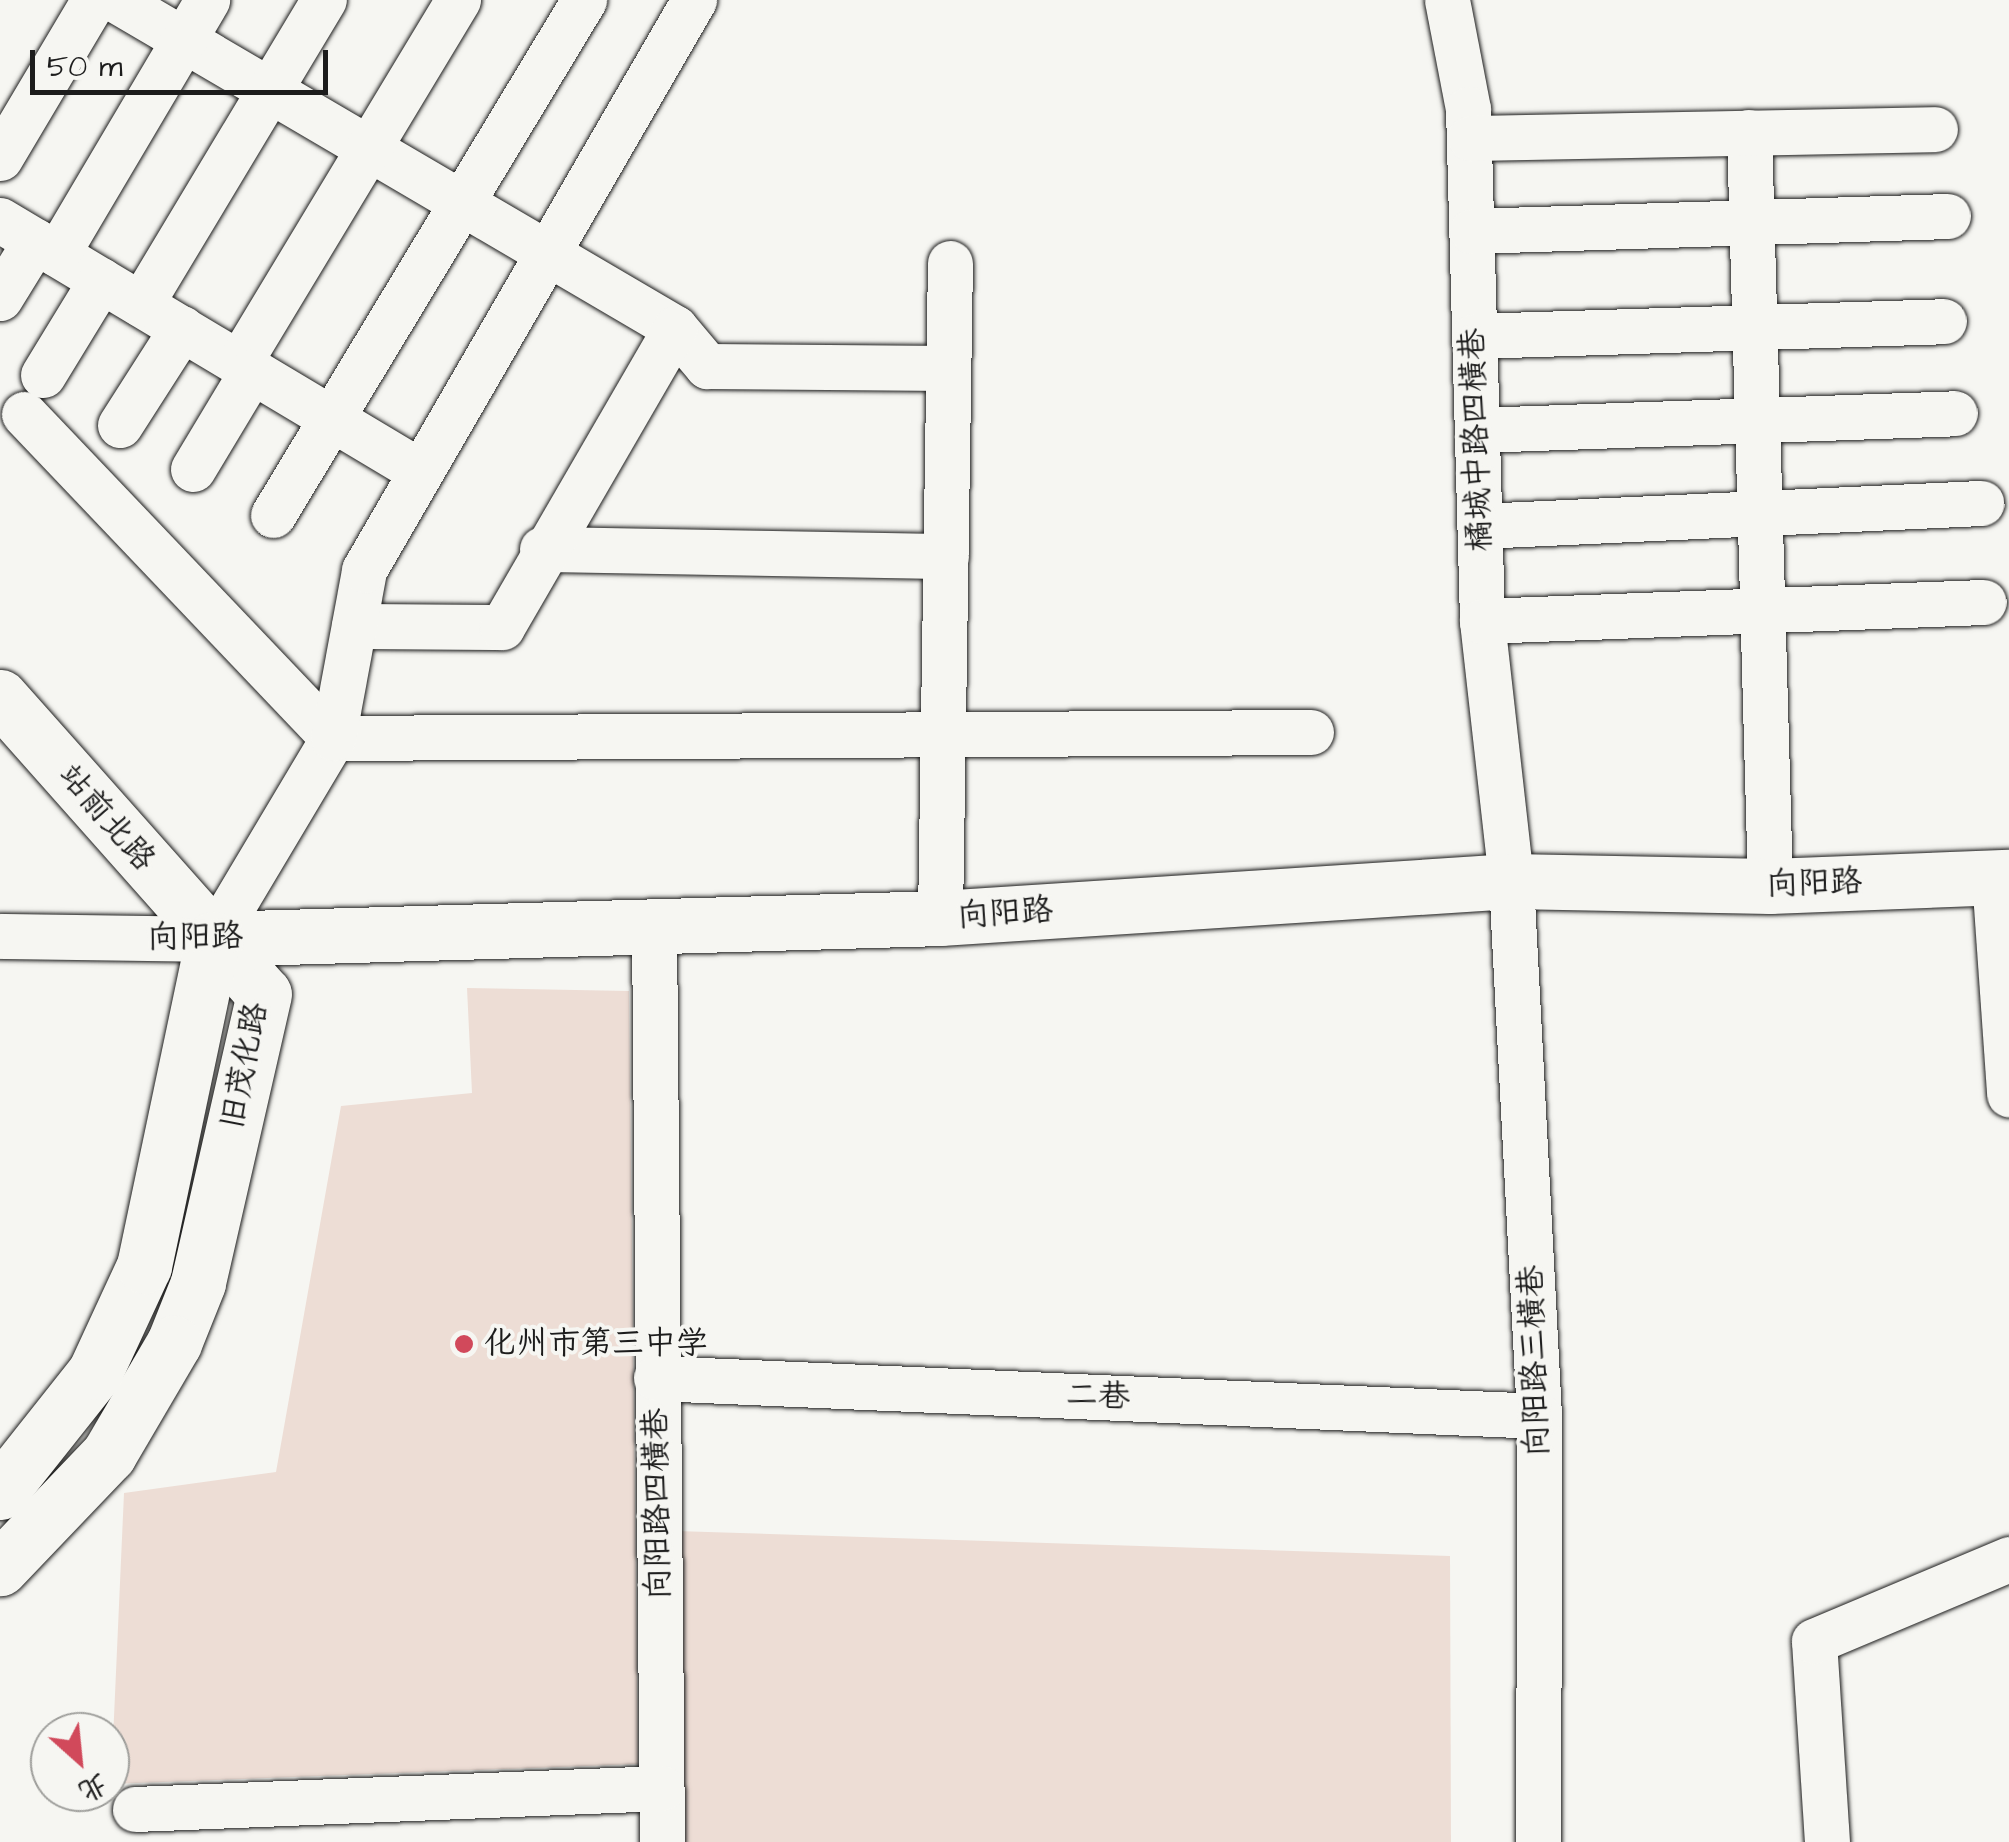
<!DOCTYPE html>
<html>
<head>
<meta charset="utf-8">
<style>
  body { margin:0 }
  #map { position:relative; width:2009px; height:1842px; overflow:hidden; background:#f6f6f2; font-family:"Architects Daughter","LXGW WenKai TC",sans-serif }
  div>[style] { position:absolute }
  .built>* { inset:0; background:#edddd5 }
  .roads { filter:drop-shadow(0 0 2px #1c1c1c) drop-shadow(0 0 2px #1c1c1c) }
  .minor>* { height:45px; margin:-22.5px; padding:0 22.5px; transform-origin:22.5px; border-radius:22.5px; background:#f6f6f2 }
  .major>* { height:55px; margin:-27.5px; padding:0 27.5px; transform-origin:27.5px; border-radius:27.5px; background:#f6f6f2 }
  .dots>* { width:28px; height:28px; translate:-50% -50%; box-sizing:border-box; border:5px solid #f6f6f2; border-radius:50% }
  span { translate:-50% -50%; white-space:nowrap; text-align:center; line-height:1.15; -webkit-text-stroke:8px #f6f6f2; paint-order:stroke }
  .street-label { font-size:32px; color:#1c1c1c }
  .poi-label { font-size:32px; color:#1c1c1c }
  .left { translate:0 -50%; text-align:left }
  .north { position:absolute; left:30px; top:1712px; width:100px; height:100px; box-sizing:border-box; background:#f6f6f2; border:2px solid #9f9f9c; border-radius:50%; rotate:153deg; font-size:28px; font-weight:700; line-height:40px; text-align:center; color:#1c1c1c }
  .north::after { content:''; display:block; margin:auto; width:35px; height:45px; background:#d1495b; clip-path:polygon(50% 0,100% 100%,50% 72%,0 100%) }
  .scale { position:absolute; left:30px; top:50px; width:298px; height:45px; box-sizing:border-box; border:5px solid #1c1c1c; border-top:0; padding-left:12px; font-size:30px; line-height:35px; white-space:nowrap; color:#1c1c1c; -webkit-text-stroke:8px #f6f6f2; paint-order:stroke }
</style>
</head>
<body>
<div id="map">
  <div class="built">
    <i style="clip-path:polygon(467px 988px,629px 991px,638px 1764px,111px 1784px,124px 1493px,276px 1472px,341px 1106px,472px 1093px)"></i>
    <i style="clip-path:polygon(676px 1531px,1450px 1556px,1451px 1842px,679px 1842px)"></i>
  </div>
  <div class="roads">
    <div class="minor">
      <i style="left:116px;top:0;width:648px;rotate:30.4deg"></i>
      <i style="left:675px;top:328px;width:50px;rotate:49.9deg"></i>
      <i style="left:707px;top:366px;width:241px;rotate:0.5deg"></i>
      <i style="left:1447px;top:0;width:111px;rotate:79.1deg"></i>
      <i style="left:1468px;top:109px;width:512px;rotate:88.43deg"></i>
      <i style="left:1482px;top:621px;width:262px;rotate:83.6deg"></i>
      <i style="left:1511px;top:881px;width:536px;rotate:87deg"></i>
      <i style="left:1539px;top:1416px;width:426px;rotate:90.1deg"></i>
      <i style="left:1749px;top:132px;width:754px;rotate:88.4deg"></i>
      <i style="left:1470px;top:138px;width:465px;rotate:-1.1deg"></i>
      <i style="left:0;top:158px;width:184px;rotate:-59.3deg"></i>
      <i style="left:0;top:220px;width:489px;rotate:30.9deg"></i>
      <i style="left:1472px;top:231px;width:476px;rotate:-1.8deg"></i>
      <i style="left:57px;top:254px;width:295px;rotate:-59.4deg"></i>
      <i style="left:0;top:298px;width:67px;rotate:-58.4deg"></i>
      <i style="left:141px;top:304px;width:355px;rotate:-59deg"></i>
      <i style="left:1474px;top:336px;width:470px;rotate:-1.8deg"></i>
      <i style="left:239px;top:363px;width:424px;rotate:-58.9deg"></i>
      <i style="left:43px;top:375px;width:111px;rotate:-58.6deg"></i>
      <i style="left:24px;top:414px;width:448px;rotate:46.4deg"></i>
      <i style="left:333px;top:738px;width:978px;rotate:-0.35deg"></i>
      <i style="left:120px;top:425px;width:115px;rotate:-57.4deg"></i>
      <i style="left:1477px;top:430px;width:478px;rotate:-2deg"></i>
      <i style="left:193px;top:469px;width:114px;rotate:-59deg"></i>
      <i style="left:273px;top:515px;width:602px;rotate:-58.87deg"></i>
      <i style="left:1480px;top:526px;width:502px;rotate:-2.63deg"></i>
      <i style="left:542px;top:549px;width:404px;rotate:1deg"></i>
      <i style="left:1482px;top:621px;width:502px;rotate:-2.17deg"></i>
      <i style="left:354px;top:626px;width:148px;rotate:0.4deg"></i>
      <i style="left:502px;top:627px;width:345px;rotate:-59.9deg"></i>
      <i style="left:1994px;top:877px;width:218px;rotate:86deg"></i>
      <i style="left:940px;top:918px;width:655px;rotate:-89.13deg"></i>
      <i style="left:654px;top:926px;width:916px;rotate:89.5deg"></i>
      <i style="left:0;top:936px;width:213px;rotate:0.8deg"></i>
      <i style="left:213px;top:939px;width:234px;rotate:-59.2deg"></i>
      <i style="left:333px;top:738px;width:171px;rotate:-79.5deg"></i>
      <i style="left:364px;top:570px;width:659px;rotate:-59.93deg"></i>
      <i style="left:656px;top:1378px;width:884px;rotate:2.46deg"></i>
      <i style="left:135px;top:1809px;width:527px;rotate:-2.28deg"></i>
      <i style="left:1827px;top:1842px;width:201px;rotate:-93.7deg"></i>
      <i style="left:1814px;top:1641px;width:212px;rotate:-22.8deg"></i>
    </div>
    <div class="major">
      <i style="left:0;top:697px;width:397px;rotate:48.4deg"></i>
      <i style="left:264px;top:994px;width:296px;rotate:102.9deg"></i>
      <i style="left:198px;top:1283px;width:65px;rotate:111.8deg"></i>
      <i style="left:174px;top:1343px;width:129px;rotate:120.4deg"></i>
      <i style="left:109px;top:1454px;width:158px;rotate:133.7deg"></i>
      <i style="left:213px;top:939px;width:727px;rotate:-1.65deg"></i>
      <i style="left:940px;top:918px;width:572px;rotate:-3.71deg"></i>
      <i style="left:1511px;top:881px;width:259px;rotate:1.1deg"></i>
      <i style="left:1770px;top:886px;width:239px;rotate:-2.2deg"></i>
      <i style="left:0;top:1492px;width:153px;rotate:-51.6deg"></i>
      <i style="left:95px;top:1372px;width:117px;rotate:-65.2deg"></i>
      <i style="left:144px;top:1266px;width:334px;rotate:-78.1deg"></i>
    </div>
  </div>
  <div class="dots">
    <i style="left:464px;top:1344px;background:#d1495b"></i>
  </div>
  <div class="street-label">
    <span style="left:1477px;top:440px;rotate:-92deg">橘城中路四横巷</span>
    <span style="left:106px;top:818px;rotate:49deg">站前北路</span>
    <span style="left:1814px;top:884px;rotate:-2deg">向阳路</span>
    <span style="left:1005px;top:914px;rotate:-4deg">向阳路</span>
    <span style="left:195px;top:938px;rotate:-1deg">向阳路</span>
    <span style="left:245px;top:1066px;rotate:-79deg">旧茂化路</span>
    <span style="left:1535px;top:1361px;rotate:-92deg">向阳路三横巷</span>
    <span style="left:1098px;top:1397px;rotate:2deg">二巷</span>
    <span style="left:658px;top:1504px;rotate:-91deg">向阳路四横巷</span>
  </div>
  <div class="poi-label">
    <span class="left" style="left:484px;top:1344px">化州市第三中学</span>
  </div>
  <div class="north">北</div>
  <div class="scale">50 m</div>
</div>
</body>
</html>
